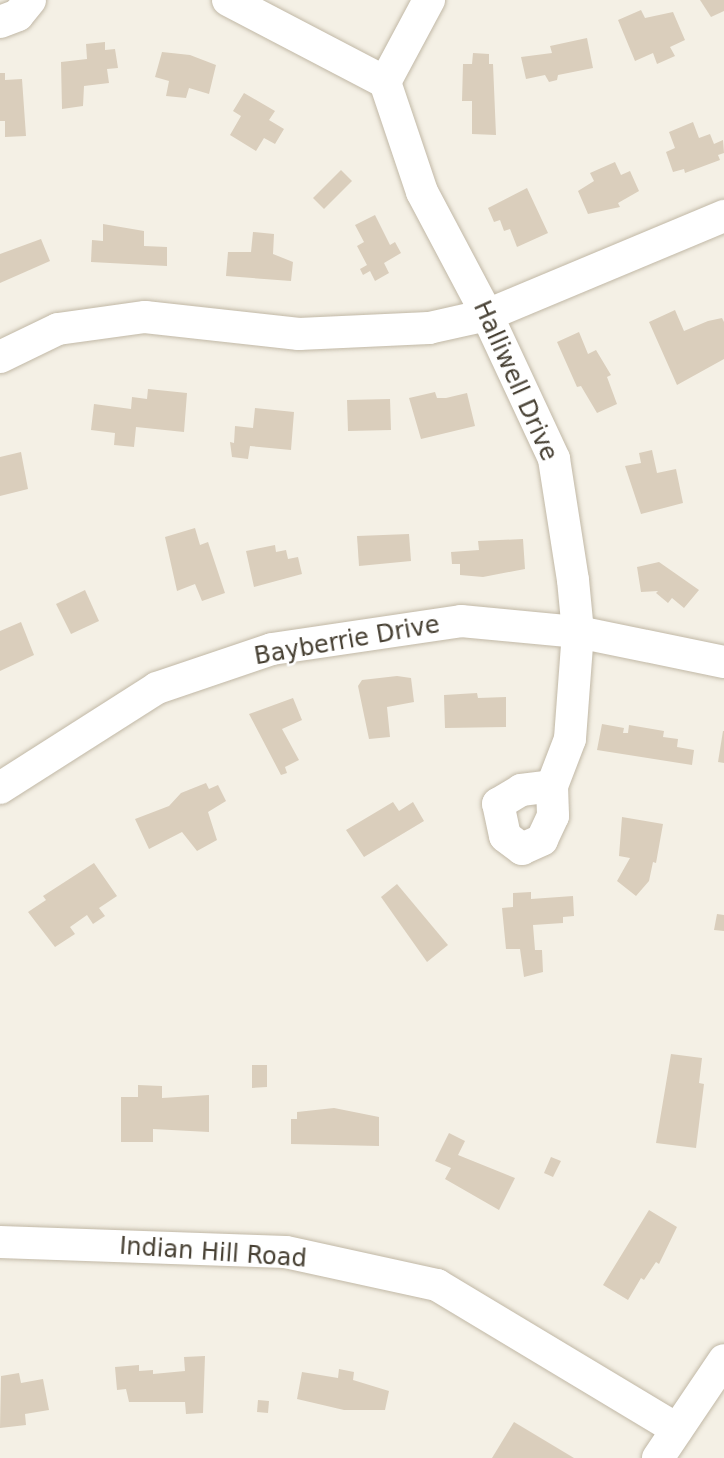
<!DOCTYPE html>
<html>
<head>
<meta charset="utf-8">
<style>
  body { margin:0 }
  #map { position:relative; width:724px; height:1458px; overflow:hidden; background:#f4f0e5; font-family:"DejaVu Sans",sans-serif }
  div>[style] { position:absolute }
  .building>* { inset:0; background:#dacebc }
  .roads { filter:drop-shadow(0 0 2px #c1b8a6) drop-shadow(0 0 2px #c1b8a6) }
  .minor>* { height:32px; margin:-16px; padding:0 16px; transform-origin:16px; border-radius:16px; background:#fff }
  span { translate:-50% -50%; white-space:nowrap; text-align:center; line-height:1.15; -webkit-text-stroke:5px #fff; paint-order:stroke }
  .street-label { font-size:24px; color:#474033 }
</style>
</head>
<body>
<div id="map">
  <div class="building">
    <i style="clip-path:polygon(700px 0,724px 0,724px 11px,711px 17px)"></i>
    <i style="clip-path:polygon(641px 10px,645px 18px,673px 12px,685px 40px,670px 47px,675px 56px,657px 64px,653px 53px,635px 61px,618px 20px)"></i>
    <i style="clip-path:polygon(587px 38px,593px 68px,558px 75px,557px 80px,549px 82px,545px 75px,526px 79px,521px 57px,552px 53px,550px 46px)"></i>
    <i style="clip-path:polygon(105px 42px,105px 50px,115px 49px,118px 68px,107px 69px,109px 83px,84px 86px,83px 106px,62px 109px,61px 62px,87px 59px,86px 44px)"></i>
    <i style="clip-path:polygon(162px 52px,190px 55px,216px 65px,209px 94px,189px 88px,186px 98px,166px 96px,169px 81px,155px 77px)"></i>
    <i style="clip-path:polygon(473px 53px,489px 54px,489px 64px,493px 64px,496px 135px,472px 134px,472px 101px,462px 101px,463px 64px,472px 64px)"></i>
    <i style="clip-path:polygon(0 73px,5px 73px,5px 80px,22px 79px,26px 136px,5px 137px,5px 121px,0 121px)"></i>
    <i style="clip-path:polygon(244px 93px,275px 111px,269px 120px,284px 129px,275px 144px,264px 138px,256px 151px,230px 135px,241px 116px,233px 111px)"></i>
    <i style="clip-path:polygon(693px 122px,699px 138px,710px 134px,714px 144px,723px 140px,724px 153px,718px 155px,720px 160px,685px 173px,684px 169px,673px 172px,666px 152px,675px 148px,669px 132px)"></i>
    <i style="clip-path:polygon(615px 162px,621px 175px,630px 171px,639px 191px,618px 203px,620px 207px,588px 214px,578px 191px,594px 181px,590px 173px)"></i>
    <i style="clip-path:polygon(341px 170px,352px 181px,324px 209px,313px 198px)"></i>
    <i style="clip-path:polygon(527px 188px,548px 233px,517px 247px,510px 229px,504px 231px,500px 220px,494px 222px,488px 208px)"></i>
    <i style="clip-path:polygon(375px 215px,390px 245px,395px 242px,401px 253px,384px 263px,389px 273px,375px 281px,370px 271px,363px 275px,360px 269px,367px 265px,357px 246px,364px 242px,355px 225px)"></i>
    <i style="clip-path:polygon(103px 224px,144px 231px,144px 246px,167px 247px,167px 266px,91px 262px,92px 240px,103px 241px)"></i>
    <i style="clip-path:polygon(253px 232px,274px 234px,273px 254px,293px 262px,291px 281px,226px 276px,228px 252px,251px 252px)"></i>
    <i style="clip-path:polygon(41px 239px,50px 261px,0 283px,0 254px)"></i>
    <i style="clip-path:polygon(675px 310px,684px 331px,708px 321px,722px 318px,724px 322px,724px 359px,677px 385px,649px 322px)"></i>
    <i style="clip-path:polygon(579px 332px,588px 354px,596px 350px,611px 375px,607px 377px,617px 404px,597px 413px,581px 386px,577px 387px,557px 342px)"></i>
    <i style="clip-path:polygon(148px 389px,187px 393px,184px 432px,136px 427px,134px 447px,114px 445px,115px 433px,91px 430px,94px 404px,131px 409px,132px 397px,147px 399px)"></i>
    <i style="clip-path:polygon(435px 392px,437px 398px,446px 398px,467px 393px,475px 426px,421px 439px,409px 398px)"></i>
    <i style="clip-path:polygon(390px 399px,391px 430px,348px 431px,347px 400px)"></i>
    <i style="clip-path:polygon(255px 408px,294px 412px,291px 450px,250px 446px,248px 459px,232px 457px,230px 442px,234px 443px,235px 426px,253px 428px)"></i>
    <i style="clip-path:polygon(652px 450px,657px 473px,676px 469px,683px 503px,641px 514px,625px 466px,641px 463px,639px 453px)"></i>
    <i style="clip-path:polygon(21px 452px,28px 489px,0 496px,0 457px)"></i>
    <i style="clip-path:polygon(195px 528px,200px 545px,208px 542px,225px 593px,202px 601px,195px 584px,177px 591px,165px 537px)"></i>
    <i style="clip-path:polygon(409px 534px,411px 561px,359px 566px,357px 536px)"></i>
    <i style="clip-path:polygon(523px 539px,525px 569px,483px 577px,460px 575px,460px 564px,452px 564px,451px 552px,479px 550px,478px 541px)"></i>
    <i style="clip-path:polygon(275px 545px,276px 552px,286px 550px,288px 559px,298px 557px,302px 574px,254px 587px,246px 551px)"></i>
    <i style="clip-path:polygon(659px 562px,699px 590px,684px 608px,672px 598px,668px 603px,656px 593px,658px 591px,641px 592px,637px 567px)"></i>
    <i style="clip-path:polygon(85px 590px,99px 621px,71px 634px,56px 604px)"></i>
    <i style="clip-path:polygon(21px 622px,34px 655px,0 671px,0 631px)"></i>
    <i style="clip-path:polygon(397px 676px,411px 678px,414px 702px,387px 707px,390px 737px,369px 739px,358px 686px,362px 680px)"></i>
    <i style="clip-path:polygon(477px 693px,478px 698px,506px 697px,506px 727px,445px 728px,444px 695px)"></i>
    <i style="clip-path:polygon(293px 698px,302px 720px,282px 729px,299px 760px,285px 767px,287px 773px,281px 775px,249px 714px)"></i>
    <i style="clip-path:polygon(602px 724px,624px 728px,623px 733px,628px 733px,629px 725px,664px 731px,663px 737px,678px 739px,677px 747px,694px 750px,692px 765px,597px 750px)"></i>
    <i style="clip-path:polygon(723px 731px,724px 731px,724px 763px,718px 762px)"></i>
    <i style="clip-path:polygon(206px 783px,209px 789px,218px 785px,226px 801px,208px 812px,217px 840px,197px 851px,182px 832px,149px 849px,135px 819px,169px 806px,181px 793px)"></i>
    <i style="clip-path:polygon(393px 802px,399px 811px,413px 802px,424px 821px,364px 857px,346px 830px)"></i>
    <i style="clip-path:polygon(622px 817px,663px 824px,656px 863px,653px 862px,649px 881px,636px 896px,617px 881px,630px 858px,619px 856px)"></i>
    <i style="clip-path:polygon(94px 863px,117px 896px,99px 908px,105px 916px,93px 924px,87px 915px,70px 927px,75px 934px,55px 947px,28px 912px,46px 900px,43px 896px)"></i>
    <i style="clip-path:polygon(397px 884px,448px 945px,427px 962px,381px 897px)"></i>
    <i style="clip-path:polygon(531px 892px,531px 899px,573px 896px,574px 916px,563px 917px,563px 923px,533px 925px,535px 950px,542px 950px,543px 972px,524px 977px,520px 949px,506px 949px,502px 908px,513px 907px,513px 893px)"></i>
    <i style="clip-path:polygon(717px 914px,724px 915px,724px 931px,714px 930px)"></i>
    <i style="clip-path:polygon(671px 1054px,702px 1058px,699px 1083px,704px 1084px,696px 1148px,656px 1143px)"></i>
    <i style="clip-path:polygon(252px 1065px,267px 1065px,267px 1087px,252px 1088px)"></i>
    <i style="clip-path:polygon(138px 1085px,162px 1086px,162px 1098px,209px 1095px,209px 1132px,153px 1129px,153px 1142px,121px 1142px,121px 1097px,138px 1097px)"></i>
    <i style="clip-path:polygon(334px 1108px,379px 1117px,379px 1146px,291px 1144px,291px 1119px,297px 1119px,297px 1112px)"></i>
    <i style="clip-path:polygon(449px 1133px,465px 1141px,458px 1155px,515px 1178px,499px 1210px,445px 1179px,451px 1168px,435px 1161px)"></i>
    <i style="clip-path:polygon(551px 1157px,561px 1161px,553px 1177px,544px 1173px)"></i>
    <i style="clip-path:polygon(649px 1210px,677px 1227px,659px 1264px,656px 1262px,644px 1280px,641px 1278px,628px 1300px,603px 1285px)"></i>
    <i style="clip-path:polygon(205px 1356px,203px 1413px,186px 1414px,185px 1402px,129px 1402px,126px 1389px,117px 1390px,115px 1367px,139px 1365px,139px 1371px,153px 1370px,153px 1374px,185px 1371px,184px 1357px)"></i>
    <i style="clip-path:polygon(339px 1369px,354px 1372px,353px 1380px,389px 1391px,385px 1410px,344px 1410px,297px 1399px,302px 1372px,338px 1378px)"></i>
    <i style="clip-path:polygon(19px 1373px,21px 1383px,43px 1379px,49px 1410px,25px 1414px,26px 1425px,0 1428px,1px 1376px)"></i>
    <i style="clip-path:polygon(258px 1400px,269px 1401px,268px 1413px,257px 1412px)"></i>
    <i style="clip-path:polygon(514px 1422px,574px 1458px,492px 1458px)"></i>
  </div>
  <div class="roads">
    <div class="minor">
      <i style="left:228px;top:0;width:177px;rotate:27.6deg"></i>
      <i style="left:429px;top:0;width:93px;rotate:118.2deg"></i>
      <i style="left:385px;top:82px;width:116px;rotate:71.4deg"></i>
      <i style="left:422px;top:192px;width:139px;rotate:62.1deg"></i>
      <i style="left:487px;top:315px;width:159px;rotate:65deg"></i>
      <i style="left:554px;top:459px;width:122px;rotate:81.1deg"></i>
      <i style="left:573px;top:580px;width:52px;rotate:84.5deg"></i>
      <i style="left:578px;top:632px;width:107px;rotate:94.3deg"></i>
      <i style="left:570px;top:739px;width:50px;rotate:111deg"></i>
      <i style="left:552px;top:786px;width:30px;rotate:88deg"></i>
      <i style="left:553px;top:816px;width:26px;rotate:115deg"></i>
      <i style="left:542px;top:840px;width:22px;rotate:156deg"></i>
      <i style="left:522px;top:849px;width:21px;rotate:-143deg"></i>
      <i style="left:505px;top:836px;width:33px;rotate:-102deg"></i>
      <i style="left:498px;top:804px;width:27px;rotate:-31deg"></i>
      <i style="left:521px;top:790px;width:31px;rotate:-7deg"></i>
      <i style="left:0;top:22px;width:19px;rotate:-21deg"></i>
      <i style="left:18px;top:15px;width:19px;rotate:-51deg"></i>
      <i style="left:0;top:357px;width:64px;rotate:-25.8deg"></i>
      <i style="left:58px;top:329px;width:88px;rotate:-7.9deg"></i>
      <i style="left:145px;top:317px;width:155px;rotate:6.3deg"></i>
      <i style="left:299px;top:334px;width:130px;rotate:-2.6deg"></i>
      <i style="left:429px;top:328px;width:59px;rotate:-12.6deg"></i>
      <i style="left:487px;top:315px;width:257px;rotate:-22.7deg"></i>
      <i style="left:0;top:788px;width:186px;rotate:-32.5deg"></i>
      <i style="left:157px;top:688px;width:121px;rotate:-18.7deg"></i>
      <i style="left:272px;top:649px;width:191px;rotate:-8.4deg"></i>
      <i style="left:461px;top:621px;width:118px;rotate:5.4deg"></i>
      <i style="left:578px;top:632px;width:149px;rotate:11.6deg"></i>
      <i style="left:0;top:1242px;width:286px;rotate:2deg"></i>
      <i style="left:286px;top:1252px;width:155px;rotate:12.3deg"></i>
      <i style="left:437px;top:1285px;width:280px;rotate:31deg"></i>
      <i style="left:658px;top:1458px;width:118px;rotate:-56deg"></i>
    </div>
  </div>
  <div class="street-label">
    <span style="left:515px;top:381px;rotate:66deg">Halliwell Drive</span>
    <span style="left:347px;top:641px;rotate:-10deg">Bayberrie Drive</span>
    <span style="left:213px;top:1253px;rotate:4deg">Indian Hill Road</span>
  </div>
</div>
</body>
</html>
